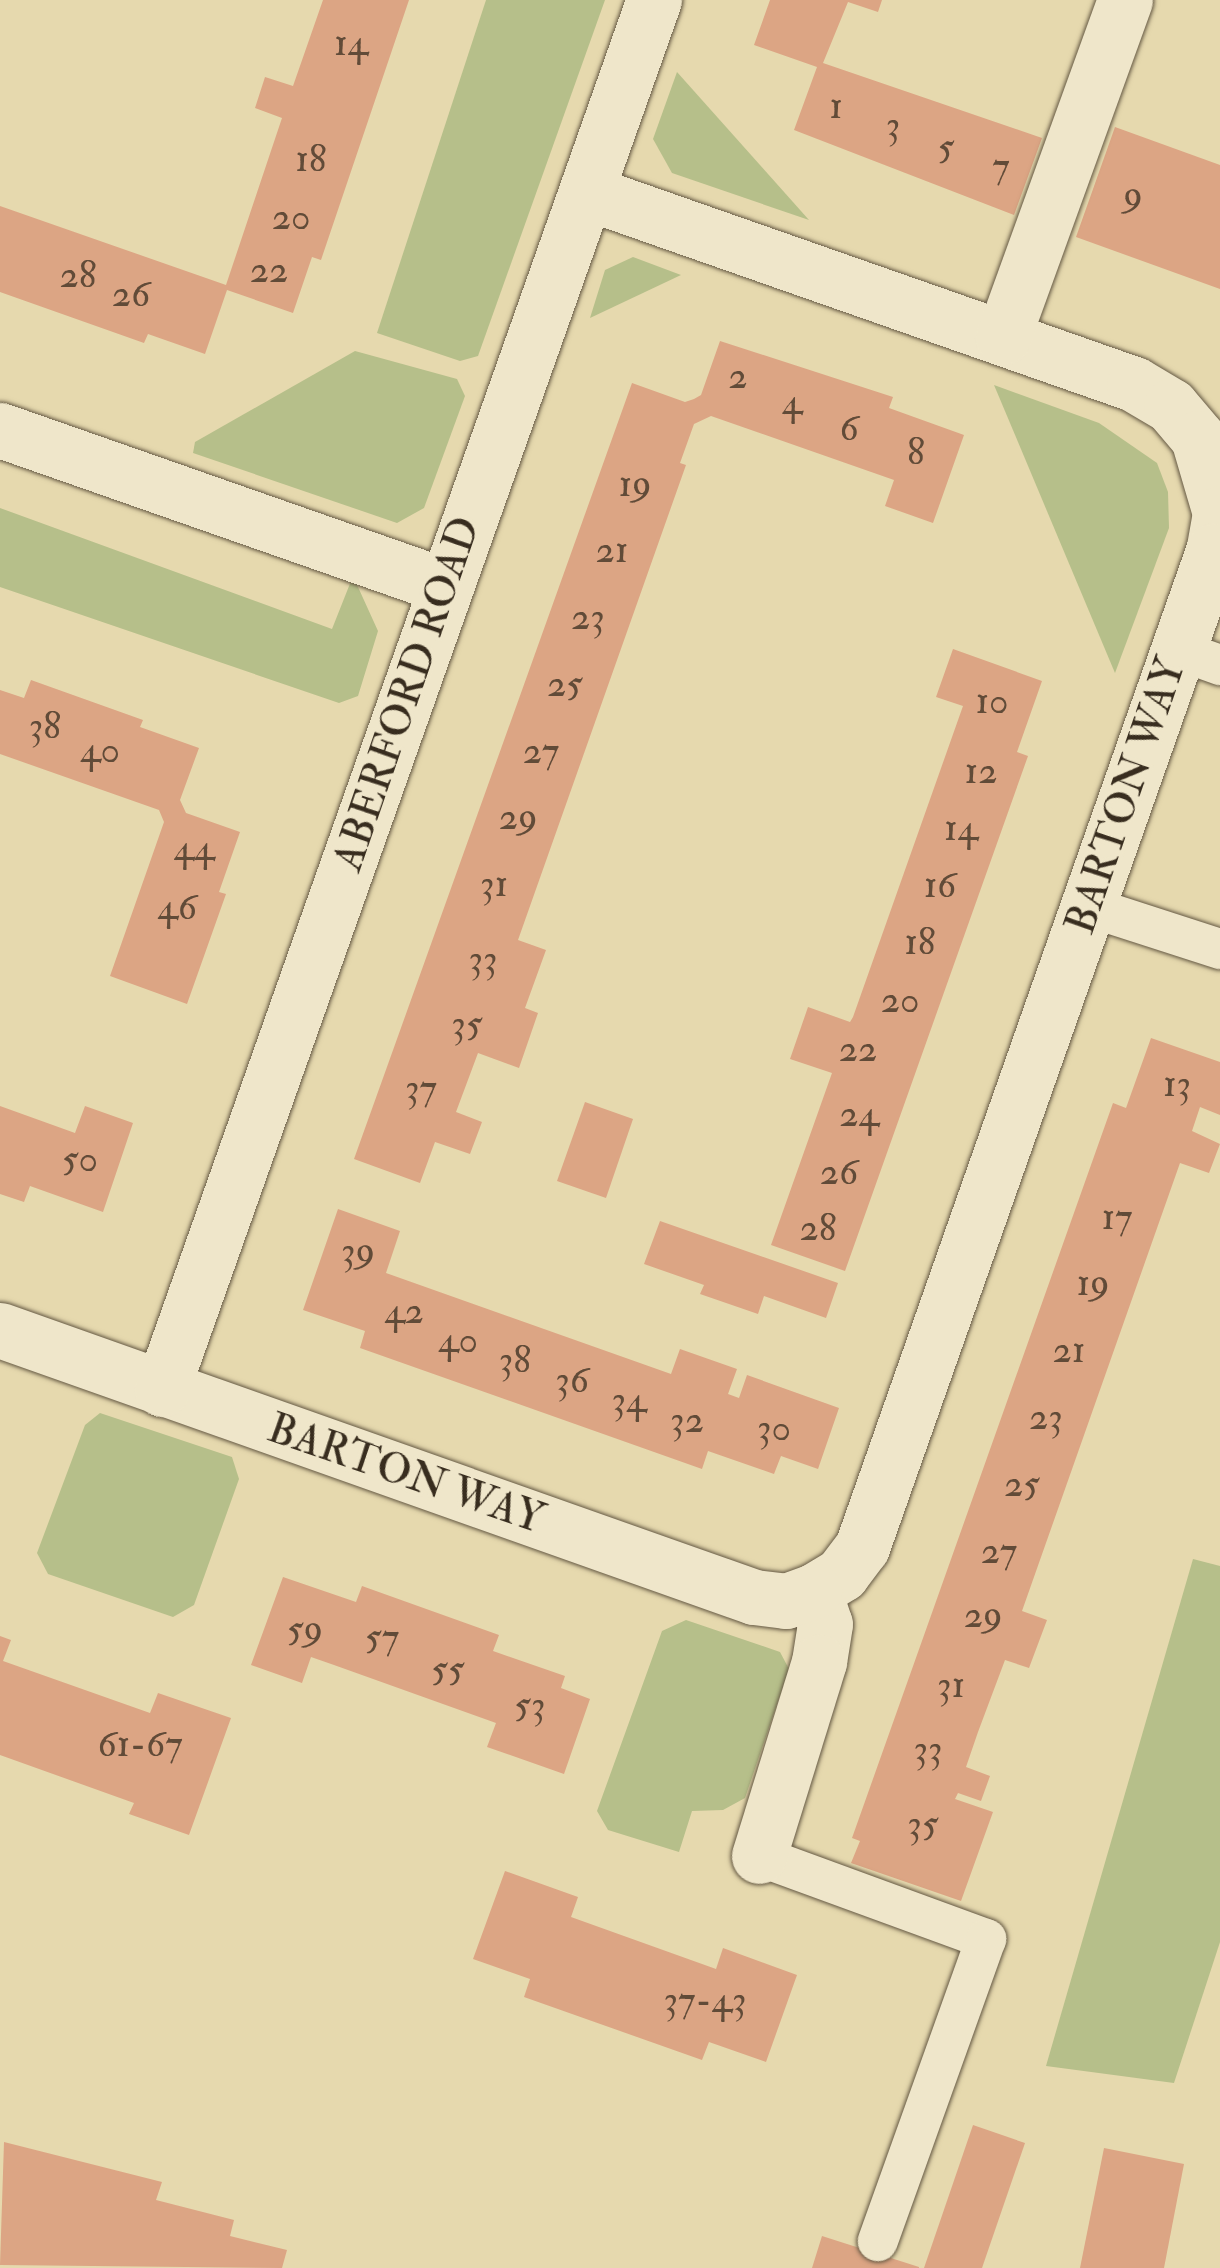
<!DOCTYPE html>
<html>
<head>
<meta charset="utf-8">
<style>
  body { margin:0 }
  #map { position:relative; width:1220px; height:2268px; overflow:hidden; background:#e6d9ae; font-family:"IM FELL Double Pica",serif }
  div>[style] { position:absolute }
  .green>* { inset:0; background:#b6bf8a }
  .building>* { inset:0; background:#dca584 }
  .roads { filter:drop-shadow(0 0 2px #645843) drop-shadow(0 0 2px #645843) }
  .service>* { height:40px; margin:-20px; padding:0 20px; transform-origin:20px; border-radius:20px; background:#efe6ca }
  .minor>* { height:55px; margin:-27.5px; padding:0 27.5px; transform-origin:27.5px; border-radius:27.5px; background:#efe6ca }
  span { translate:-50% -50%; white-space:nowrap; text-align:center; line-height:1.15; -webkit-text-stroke:8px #efe6ca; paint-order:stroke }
  .number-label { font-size:38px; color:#614b38 }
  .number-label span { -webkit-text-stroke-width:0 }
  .street-label { font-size:42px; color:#382d1f }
</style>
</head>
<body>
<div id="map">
  <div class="green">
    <i style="clip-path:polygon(486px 0,605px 0,478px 356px,460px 361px,377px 333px)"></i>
    <i style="clip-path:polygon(677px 72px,809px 220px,672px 173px,653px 139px)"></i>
    <i style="clip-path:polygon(633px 257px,681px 275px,590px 318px,605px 270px)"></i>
    <i style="clip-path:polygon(355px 351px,457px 379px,465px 396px,424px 508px,397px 523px,193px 453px,195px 442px)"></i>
    <i style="clip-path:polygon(994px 385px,1099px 423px,1157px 463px,1168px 492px,1169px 528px,1115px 673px)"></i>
    <i style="clip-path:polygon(0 508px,332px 629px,353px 576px,378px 631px,358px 696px,339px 703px,0 587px)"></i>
    <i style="clip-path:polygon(100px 1413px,232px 1457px,239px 1479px,194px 1605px,173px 1617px,48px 1574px,37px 1553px,85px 1425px)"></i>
    <i style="clip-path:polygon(1193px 1559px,1220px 1566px,1220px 1942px,1174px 2083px,1046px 2066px)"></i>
    <i style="clip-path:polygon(686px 1620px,780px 1652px,789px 1669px,745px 1798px,723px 1810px,692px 1811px,679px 1852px,608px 1830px,597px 1811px,662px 1631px)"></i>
  </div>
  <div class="building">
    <i style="clip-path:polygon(323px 0,409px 0,321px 260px,312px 257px,293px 313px,227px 290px,205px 354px,148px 334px,144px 343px,0 292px,0 206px,226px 285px,282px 118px,255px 108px,265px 77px,293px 86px)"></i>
    <i style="clip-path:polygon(770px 0,882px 0,878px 12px,848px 2px,823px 63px,1042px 138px,1014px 215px,794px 130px,817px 67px,754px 45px)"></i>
    <i style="clip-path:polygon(1115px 127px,1220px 165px,1220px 289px,1076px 237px)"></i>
    <i style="clip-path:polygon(720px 341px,893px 397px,889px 408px,964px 435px,933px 523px,885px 506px,894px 480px,711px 416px,694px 424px,680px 463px,686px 465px,518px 940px,546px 950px,525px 1008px,538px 1013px,519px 1068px,478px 1053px,456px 1112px,482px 1122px,470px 1154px,435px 1142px,420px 1183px,354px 1159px,632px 383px,685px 402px,694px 399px,701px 395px)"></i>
    <i style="clip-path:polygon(953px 649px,1042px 681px,1017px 752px,1028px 756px,845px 1271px,771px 1245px,832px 1073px,790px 1059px,808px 1007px,850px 1022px,853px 1017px,963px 706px,936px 697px)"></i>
    <i style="clip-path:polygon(31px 680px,143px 720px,140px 727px,199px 748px,180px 800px,186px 813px,240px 832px,219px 892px,226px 894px,187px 1004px,110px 976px,164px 822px,159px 810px,0 754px,0 690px,24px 698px)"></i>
    <i style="clip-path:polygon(1151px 1038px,1220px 1062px,1220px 1115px,1200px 1107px,1192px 1131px,1220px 1144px,1209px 1173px,1180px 1163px,1022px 1611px,1047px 1620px,1029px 1668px,1005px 1660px,978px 1732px,966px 1767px,990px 1776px,981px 1801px,958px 1793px,955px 1799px,993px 1812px,961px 1901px,851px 1863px,860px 1841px,852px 1838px,1113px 1103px,1126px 1108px)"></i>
    <i style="clip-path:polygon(585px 1102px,633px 1119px,606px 1198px,557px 1181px)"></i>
    <i style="clip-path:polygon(0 1106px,75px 1133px,85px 1106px,133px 1123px,103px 1212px,30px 1186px,24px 1202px,0 1194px)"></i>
    <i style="clip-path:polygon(338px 1209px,400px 1231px,386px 1273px,671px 1374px,680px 1349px,737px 1369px,728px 1394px,739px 1398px,747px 1375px,839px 1408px,818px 1469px,781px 1456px,774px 1474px,708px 1451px,702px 1469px,360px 1348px,365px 1331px,303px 1310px)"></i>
    <i style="clip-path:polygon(660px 1221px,838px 1283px,826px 1318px,764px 1296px,758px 1314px,700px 1294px,704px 1285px,644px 1264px)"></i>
    <i style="clip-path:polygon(283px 1577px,356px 1602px,362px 1586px,499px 1635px,493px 1651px,565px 1676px,561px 1688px,590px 1699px,564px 1774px,487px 1747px,496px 1723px,334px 1665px,311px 1657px,302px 1683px,251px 1665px)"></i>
    <i style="clip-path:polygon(0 1636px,11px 1640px,3px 1661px,150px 1713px,158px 1693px,231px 1718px,189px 1835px,129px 1814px,134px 1803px,0 1755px)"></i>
    <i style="clip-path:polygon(505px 1871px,578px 1897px,571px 1917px,716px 1969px,723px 1948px,797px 1975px,766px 2062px,709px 2042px,702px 2060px,524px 1997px,530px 1979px,473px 1959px)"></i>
    <i style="clip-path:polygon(973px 2125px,1025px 2143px,982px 2268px,924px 2268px)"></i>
    <i style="clip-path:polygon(4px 2142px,162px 2182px,156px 2200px,234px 2220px,230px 2236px,287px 2250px,282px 2268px,0 2265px)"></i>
    <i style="clip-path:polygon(1104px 2148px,1184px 2164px,1164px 2268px,1080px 2268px)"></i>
    <i style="clip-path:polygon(822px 2236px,919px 2267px,919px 2268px,812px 2268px)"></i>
  </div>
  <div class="roads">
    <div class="service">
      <i style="left:1178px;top:650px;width:45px;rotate:19.7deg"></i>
      <i style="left:1087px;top:906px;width:140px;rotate:17.9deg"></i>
      <i style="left:759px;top:1856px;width:242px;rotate:20.1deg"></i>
      <i style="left:986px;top:1939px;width:321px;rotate:109.7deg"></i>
    </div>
    <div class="minor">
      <i style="left:586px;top:192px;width:581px;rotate:19.31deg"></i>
      <i style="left:1134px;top:384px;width:43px;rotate:30.7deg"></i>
      <i style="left:1171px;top:406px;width:42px;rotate:49.8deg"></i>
      <i style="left:1198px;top:438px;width:78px;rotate:73.7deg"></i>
      <i style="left:1220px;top:513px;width:39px;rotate:100deg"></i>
      <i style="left:1213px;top:551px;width:1056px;rotate:109.41deg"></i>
      <i style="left:862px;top:1547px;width:34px;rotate:127deg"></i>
      <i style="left:842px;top:1574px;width:33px;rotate:149deg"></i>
      <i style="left:814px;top:1591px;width:35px;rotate:72deg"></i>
      <i style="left:825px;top:1624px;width:38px;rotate:99deg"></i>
      <i style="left:819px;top:1662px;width:203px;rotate:107.2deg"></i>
      <i style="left:1003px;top:337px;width:358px;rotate:-70.1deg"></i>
      <i style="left:0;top:430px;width:472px;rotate:19.3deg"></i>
      <i style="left:0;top:1330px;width:800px;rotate:19.5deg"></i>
      <i style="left:754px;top:1597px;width:32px;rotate:7deg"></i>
      <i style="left:786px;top:1601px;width:30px;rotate:-20deg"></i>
      <i style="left:162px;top:1389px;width:1474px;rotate:-70.5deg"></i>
    </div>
  </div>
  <div class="number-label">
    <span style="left:351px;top:44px">14</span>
    <span style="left:836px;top:107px">1</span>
    <span style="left:893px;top:126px">3</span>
    <span style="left:946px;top:148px">5</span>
    <span style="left:311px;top:160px">18</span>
    <span style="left:1001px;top:167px">7</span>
    <span style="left:1133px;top:196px">9</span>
    <span style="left:291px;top:218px">20</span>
    <span style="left:269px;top:271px">22</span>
    <span style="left:78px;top:276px">28</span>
    <span style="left:131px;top:295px">26</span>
    <span style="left:738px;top:377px">2</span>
    <span style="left:792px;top:403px">4</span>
    <span style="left:849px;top:429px">6</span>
    <span style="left:916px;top:453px">8</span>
    <span style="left:635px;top:485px">19</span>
    <span style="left:612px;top:551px">21</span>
    <span style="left:588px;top:618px">23</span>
    <span style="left:565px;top:685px">25</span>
    <span style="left:992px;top:702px">10</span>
    <span style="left:45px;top:727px">38</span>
    <span style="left:100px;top:751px">40</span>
    <span style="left:541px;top:752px">27</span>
    <span style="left:981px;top:772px">12</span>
    <span style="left:518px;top:818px">29</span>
    <span style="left:961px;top:829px">14</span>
    <span style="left:194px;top:849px">44</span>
    <span style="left:494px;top:885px">31</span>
    <span style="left:940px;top:886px">16</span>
    <span style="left:177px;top:908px">46</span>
    <span style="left:920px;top:943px">18</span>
    <span style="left:483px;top:960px">33</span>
    <span style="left:900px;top:1001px">20</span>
    <span style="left:467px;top:1025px">35</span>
    <span style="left:858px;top:1050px">22</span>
    <span style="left:1177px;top:1085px">13</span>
    <span style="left:421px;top:1089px">37</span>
    <span style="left:859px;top:1115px">24</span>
    <span style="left:80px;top:1160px">50</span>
    <span style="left:839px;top:1173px">26</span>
    <span style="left:1117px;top:1218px">17</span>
    <span style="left:818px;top:1229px">28</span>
    <span style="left:358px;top:1252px">39</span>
    <span style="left:1093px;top:1284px">19</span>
    <span style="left:404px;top:1312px">42</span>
    <span style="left:458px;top:1341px">40</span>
    <span style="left:1069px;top:1351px">21</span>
    <span style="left:515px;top:1361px">38</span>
    <span style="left:572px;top:1381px">36</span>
    <span style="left:629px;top:1401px">34</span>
    <span style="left:1046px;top:1418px">23</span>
    <span style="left:687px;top:1421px">32</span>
    <span style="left:774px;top:1429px">30</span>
    <span style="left:1022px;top:1485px">25</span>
    <span style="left:999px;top:1552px">27</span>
    <span style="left:983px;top:1616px">29</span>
    <span style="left:305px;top:1630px">59</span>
    <span style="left:382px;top:1638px">57</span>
    <span style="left:448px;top:1670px">55</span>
    <span style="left:951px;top:1686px">31</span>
    <span style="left:530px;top:1706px">53</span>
    <span style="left:140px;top:1745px">61-67</span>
    <span style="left:928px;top:1750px">33</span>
    <span style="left:923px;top:1825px">35</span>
    <span style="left:705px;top:2001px">37-43</span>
  </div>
  <div class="street-label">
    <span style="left:407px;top:694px;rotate:-71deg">ABERFORD ROAD</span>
    <span style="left:1126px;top:796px;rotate:-71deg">BARTON WAY</span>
    <span style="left:406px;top:1474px;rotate:19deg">BARTON WAY</span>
  </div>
</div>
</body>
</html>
